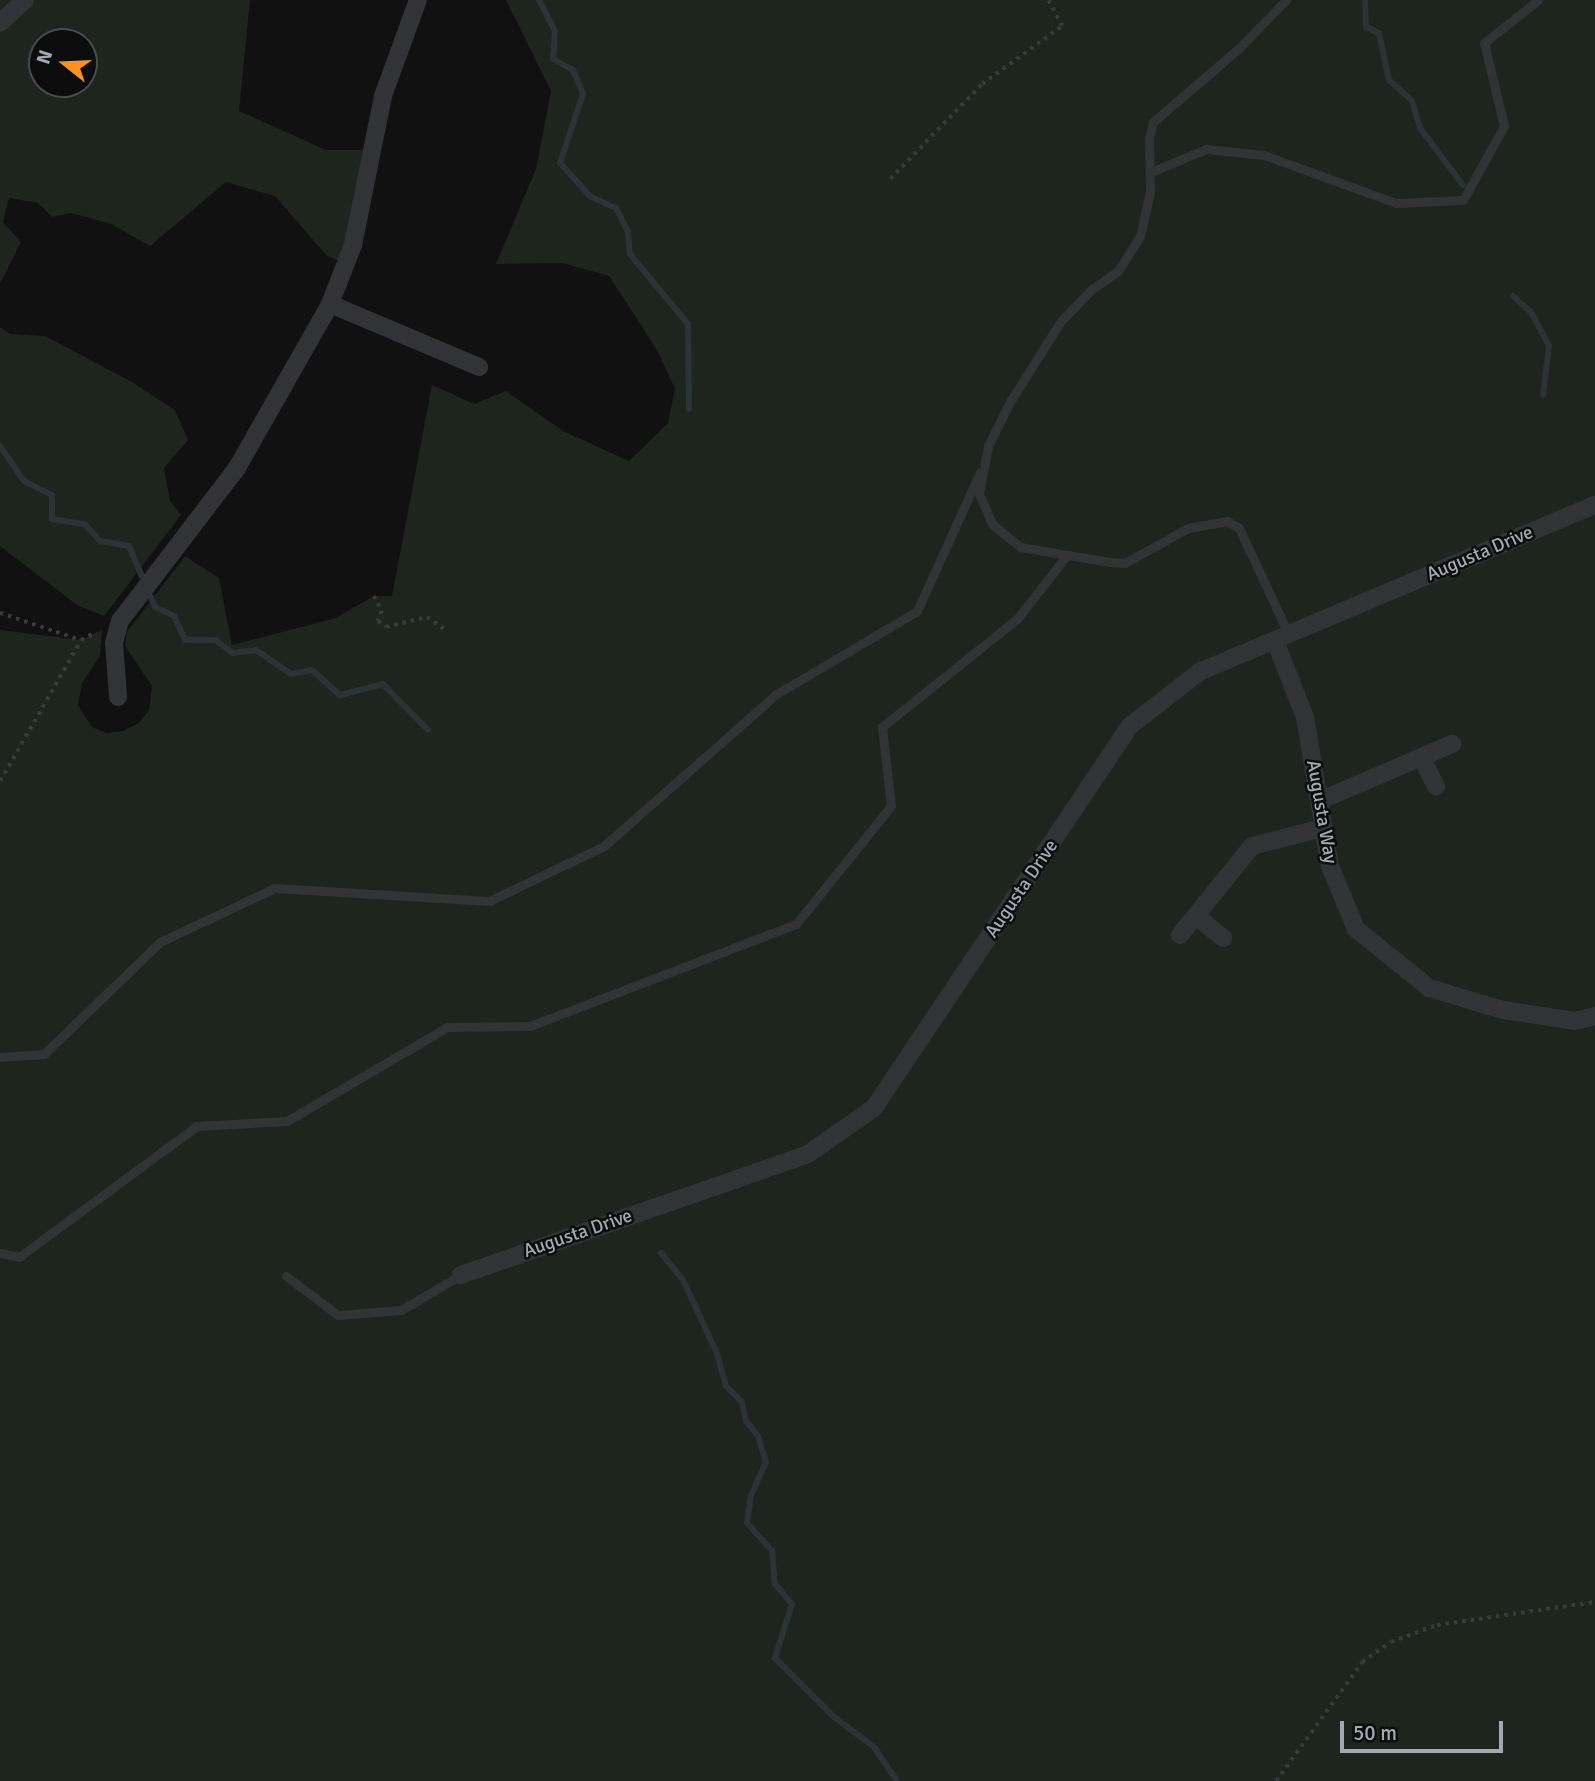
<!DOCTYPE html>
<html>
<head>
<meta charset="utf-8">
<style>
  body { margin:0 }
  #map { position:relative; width:1595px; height:1781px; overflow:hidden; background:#111112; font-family:Signika,sans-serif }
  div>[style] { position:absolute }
  .green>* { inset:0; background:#1d251d }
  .stream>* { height:6px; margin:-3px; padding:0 3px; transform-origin:3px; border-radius:3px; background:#293338 }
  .path>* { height:3.5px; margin-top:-1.75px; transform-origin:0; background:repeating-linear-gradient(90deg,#383a3e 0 3.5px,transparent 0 8.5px) }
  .service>* { height:9px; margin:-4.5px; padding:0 4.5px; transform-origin:4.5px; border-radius:4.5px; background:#323337 }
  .minor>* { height:18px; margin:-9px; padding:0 9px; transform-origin:9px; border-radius:9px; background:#323337 }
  span { translate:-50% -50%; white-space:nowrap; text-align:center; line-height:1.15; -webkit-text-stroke:5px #0c0c0d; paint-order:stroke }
  .street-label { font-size:19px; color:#a1a9b4 }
  .north { position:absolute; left:28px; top:28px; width:70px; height:70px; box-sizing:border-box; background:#0c0c0d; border:2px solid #484b50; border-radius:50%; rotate:288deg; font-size:19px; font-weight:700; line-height:28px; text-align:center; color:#a1a9b4 }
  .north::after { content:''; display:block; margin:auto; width:24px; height:32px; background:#f89323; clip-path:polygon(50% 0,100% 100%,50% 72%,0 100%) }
  .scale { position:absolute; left:1340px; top:1721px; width:163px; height:32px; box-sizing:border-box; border:4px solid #a1a9b4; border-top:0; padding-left:9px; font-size:21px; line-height:24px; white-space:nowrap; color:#a1a9b4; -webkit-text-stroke:5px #0c0c0d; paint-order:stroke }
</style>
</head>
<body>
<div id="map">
  <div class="green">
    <i style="clip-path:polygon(evenodd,0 0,250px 0,239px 111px,326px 150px,371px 150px,346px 264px,327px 256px,275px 196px,226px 182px,150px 246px,111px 224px,71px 213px,52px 217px,38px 203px,9px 198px,3px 222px,21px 242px,0 284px,0 0,42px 42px,84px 42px,84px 84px,42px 84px,42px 42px)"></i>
    <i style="clip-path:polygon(506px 0,1595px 0,1595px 1781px,0 1781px,0 630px,81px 640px,102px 630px,100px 656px,82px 683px,78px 705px,92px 727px,106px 733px,123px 731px,139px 723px,149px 710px,152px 686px,125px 646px,127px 632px,185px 556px,219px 578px,232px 645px,336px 618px,374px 596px,392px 596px,432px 385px,474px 404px,506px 391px,563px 431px,629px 461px,668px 423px,675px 389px,657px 350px,609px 276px,563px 263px,496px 264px,536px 169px,551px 91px)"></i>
    <i style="clip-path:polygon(0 327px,10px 334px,45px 336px,132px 382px,175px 410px,188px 440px,164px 468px,170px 501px,181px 515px,104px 616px,77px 605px,0 546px)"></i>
  </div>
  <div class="stream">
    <i style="left:539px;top:0;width:35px;rotate:63deg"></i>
    <i style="left:555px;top:31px;width:28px;rotate:94deg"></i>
    <i style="left:553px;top:59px;width:23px;rotate:29deg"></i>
    <i style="left:573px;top:70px;width:26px;rotate:67deg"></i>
    <i style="left:583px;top:94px;width:73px;rotate:108.4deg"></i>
    <i style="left:560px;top:163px;width:46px;rotate:47.6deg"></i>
    <i style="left:591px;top:197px;width:27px;rotate:24deg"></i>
    <i style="left:616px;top:208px;width:27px;rotate:63deg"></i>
    <i style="left:628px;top:232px;width:22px;rotate:85deg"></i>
    <i style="left:630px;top:254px;width:91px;rotate:50.4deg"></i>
    <i style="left:688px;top:324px;width:85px;rotate:89.3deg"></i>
    <i style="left:1365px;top:0;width:27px;rotate:88deg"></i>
    <i style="left:1366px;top:27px;width:14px;rotate:25deg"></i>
    <i style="left:1379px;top:33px;width:48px;rotate:78deg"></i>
    <i style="left:1389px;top:80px;width:31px;rotate:42deg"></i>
    <i style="left:1412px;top:101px;width:28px;rotate:73deg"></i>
    <i style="left:1420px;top:128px;width:71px;rotate:53deg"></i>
    <i style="left:1513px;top:296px;width:24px;rotate:42deg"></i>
    <i style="left:1531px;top:312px;width:38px;rotate:62deg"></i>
    <i style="left:1549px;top:346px;width:49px;rotate:97deg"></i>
    <i style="left:0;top:446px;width:42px;rotate:55.6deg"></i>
    <i style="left:24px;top:481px;width:31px;rotate:27deg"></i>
    <i style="left:52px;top:495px;width:24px;rotate:90deg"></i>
    <i style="left:52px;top:519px;width:33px;rotate:9deg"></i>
    <i style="left:85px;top:524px;width:23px;rotate:49deg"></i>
    <i style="left:100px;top:541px;width:29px;rotate:10deg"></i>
    <i style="left:129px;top:546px;width:66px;rotate:66.9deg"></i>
    <i style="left:155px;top:607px;width:21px;rotate:25deg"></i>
    <i style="left:174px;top:616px;width:26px;rotate:65deg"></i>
    <i style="left:185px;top:640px;width:30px"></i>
    <i style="left:215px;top:640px;width:22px;rotate:36deg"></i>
    <i style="left:233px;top:653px;width:23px;rotate:-7deg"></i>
    <i style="left:256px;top:650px;width:42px;rotate:34.4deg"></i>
    <i style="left:291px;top:674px;width:21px;rotate:-11deg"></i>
    <i style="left:312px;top:670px;width:38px;rotate:42deg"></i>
    <i style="left:340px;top:695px;width:44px;rotate:-14.3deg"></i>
    <i style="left:383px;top:684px;width:64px;rotate:45.6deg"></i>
    <i style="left:661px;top:1253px;width:35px;rotate:51deg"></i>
    <i style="left:683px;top:1280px;width:78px;rotate:65.1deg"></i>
    <i style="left:716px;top:1351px;width:36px;rotate:74deg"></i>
    <i style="left:726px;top:1386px;width:23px;rotate:45deg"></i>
    <i style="left:742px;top:1402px;width:19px;rotate:78deg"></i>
    <i style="left:746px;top:1421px;width:19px;rotate:51deg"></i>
    <i style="left:758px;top:1436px;width:27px;rotate:73deg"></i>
    <i style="left:766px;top:1462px;width:36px;rotate:114deg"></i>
    <i style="left:751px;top:1495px;width:28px;rotate:98deg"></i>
    <i style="left:747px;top:1523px;width:38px;rotate:48deg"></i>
    <i style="left:772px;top:1551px;width:33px;rotate:85deg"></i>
    <i style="left:775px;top:1584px;width:26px;rotate:50deg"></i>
    <i style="left:792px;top:1604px;width:57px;rotate:107.5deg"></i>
    <i style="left:775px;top:1658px;width:83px;rotate:45deg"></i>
    <i style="left:834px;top:1717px;width:50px;rotate:36.9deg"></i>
    <i style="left:874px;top:1747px;width:41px;rotate:55.9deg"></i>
  </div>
  <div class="path">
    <i style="left:890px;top:179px;width:132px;rotate:-45.9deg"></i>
    <i style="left:982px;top:84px;width:99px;rotate:-35.9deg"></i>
    <i style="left:1062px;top:26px;width:30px;rotate:-118deg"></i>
    <i style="left:374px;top:596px;width:17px;rotate:62deg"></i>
    <i style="left:382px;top:611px;width:11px;rotate:112deg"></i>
    <i style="left:378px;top:621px;width:10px;rotate:37deg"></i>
    <i style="left:386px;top:627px;width:42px;rotate:-13.7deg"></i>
    <i style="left:427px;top:617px;width:21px;rotate:35deg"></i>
    <i style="left:0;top:613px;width:85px;rotate:18.4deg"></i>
    <i style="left:0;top:781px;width:163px;rotate:-60.1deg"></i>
    <i style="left:81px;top:640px;width:17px;rotate:-28deg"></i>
    <i style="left:1276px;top:1781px;width:147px;rotate:-54.1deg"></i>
    <i style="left:1362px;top:1662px;width:35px;rotate:-35deg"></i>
    <i style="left:1391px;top:1642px;width:49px;rotate:-20.3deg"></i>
    <i style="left:1437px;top:1625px;width:160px;rotate:-8.3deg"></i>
  </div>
  <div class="service">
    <i style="left:1286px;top:0;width:69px;rotate:134.4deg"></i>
    <i style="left:1238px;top:49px;width:112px;rotate:139.3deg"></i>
    <i style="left:1153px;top:122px;width:16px;rotate:104deg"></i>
    <i style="left:1149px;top:138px;width:54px;rotate:88.9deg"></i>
    <i style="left:1150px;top:192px;width:45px;rotate:102.8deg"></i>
    <i style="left:1140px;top:236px;width:41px;rotate:122.2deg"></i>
    <i style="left:1118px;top:271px;width:32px;rotate:145deg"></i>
    <i style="left:1092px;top:289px;width:45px;rotate:134.1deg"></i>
    <i style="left:1061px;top:321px;width:93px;rotate:122.3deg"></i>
    <i style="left:1011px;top:400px;width:51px;rotate:116.6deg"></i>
    <i style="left:988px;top:446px;width:49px;rotate:100.6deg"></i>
    <i style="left:979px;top:494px;width:34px;rotate:66deg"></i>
    <i style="left:993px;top:525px;width:35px;rotate:39deg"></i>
    <i style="left:1020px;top:547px;width:91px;rotate:9.5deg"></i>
    <i style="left:1110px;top:562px;width:15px;rotate:4deg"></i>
    <i style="left:1125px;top:563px;width:72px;rotate:-29.1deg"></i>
    <i style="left:1188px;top:528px;width:40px;rotate:-10deg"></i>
    <i style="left:1227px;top:521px;width:14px;rotate:30deg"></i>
    <i style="left:1239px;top:528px;width:118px;rotate:65deg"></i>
    <i style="left:1151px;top:172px;width:60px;rotate:-22.7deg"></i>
    <i style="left:1206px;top:149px;width:58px;rotate:5.9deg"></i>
    <i style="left:1264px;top:155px;width:140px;rotate:20deg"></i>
    <i style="left:1396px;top:203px;width:67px;rotate:-2.6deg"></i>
    <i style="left:1463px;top:200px;width:85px;rotate:-61deg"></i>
    <i style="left:1504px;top:126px;width:85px;rotate:-103.5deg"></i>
    <i style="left:1484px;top:43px;width:69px;rotate:-38.5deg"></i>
    <i style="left:0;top:1057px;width:44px;rotate:-3.9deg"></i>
    <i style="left:44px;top:1054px;width:161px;rotate:-44deg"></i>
    <i style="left:160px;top:942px;width:127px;rotate:-25.2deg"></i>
    <i style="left:275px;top:888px;width:214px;rotate:3.5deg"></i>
    <i style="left:489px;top:901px;width:127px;rotate:-25.6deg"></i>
    <i style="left:604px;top:846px;width:228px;rotate:-41.4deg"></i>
    <i style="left:775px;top:695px;width:165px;rotate:-30.6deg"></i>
    <i style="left:917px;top:611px;width:153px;rotate:-65.6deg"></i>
    <i style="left:0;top:1253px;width:19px;rotate:12deg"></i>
    <i style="left:19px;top:1257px;width:221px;rotate:-36.4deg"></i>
    <i style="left:197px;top:1126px;width:90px;rotate:-3.2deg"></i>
    <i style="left:287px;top:1121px;width:186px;rotate:-30.4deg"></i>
    <i style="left:447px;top:1027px;width:83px;rotate:-0.7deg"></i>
    <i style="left:530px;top:1026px;width:285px;rotate:-21deg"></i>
    <i style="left:796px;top:924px;width:151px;rotate:-51.2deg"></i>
    <i style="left:891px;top:806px;width:80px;rotate:-96.5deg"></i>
    <i style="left:882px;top:727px;width:173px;rotate:-38.7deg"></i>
    <i style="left:1017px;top:619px;width:81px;rotate:-52deg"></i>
    <i style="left:286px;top:1276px;width:65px;rotate:36.9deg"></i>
    <i style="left:338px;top:1315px;width:63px;rotate:-4.5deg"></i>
    <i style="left:401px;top:1310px;width:69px;rotate:-30.3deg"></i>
  </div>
  <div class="minor">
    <i style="left:0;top:23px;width:34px;rotate:-43deg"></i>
    <i style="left:330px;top:304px;width:162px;rotate:22.9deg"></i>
    <i style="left:1275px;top:641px;width:82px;rotate:68.5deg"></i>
    <i style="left:1305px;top:717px;width:151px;rotate:80.5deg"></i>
    <i style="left:1330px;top:866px;width:68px;rotate:67.6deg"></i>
    <i style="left:1356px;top:929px;width:94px;rotate:38.9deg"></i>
    <i style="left:1429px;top:988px;width:77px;rotate:16.6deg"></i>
    <i style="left:1503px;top:1010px;width:73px;rotate:8.7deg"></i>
    <i style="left:1575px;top:1021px;width:21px;rotate:-14deg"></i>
    <i style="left:118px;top:697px;width:54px;rotate:-94.2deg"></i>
    <i style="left:114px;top:643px;width:23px;rotate:-75deg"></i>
    <i style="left:120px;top:621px;width:193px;rotate:-52.6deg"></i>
    <i style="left:237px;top:468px;width:189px;rotate:-60.4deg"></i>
    <i style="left:330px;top:304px;width:63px;rotate:-68.7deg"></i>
    <i style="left:353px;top:245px;width:152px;rotate:-78.6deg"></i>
    <i style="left:383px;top:96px;width:102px;rotate:-70deg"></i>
    <i style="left:1421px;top:757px;width:33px;rotate:63deg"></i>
    <i style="left:1319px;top:801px;width:145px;rotate:-23.2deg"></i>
    <i style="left:1196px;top:916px;width:35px;rotate:39deg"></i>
    <i style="left:1180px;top:935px;width:114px;rotate:-51deg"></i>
    <i style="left:1252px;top:846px;width:73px;rotate:-14.2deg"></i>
    <i style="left:461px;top:1275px;width:367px;rotate:-19.2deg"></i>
    <i style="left:808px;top:1154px;width:80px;rotate:-34.9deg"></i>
    <i style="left:874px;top:1108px;width:460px;rotate:-56.2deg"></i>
    <i style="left:1130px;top:726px;width:88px;rotate:-38deg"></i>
    <i style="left:1199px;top:672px;width:430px;rotate:-22.9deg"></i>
  </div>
  <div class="street-label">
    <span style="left:1480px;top:554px;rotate:-23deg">Augusta Drive</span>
    <span style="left:1321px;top:812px;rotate:80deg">Augusta Way</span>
    <span style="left:1022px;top:889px;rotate:-56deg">Augusta Drive</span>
    <span style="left:578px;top:1234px;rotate:-19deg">Augusta Drive</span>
  </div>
  <div class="north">N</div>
  <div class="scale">50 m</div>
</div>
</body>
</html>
